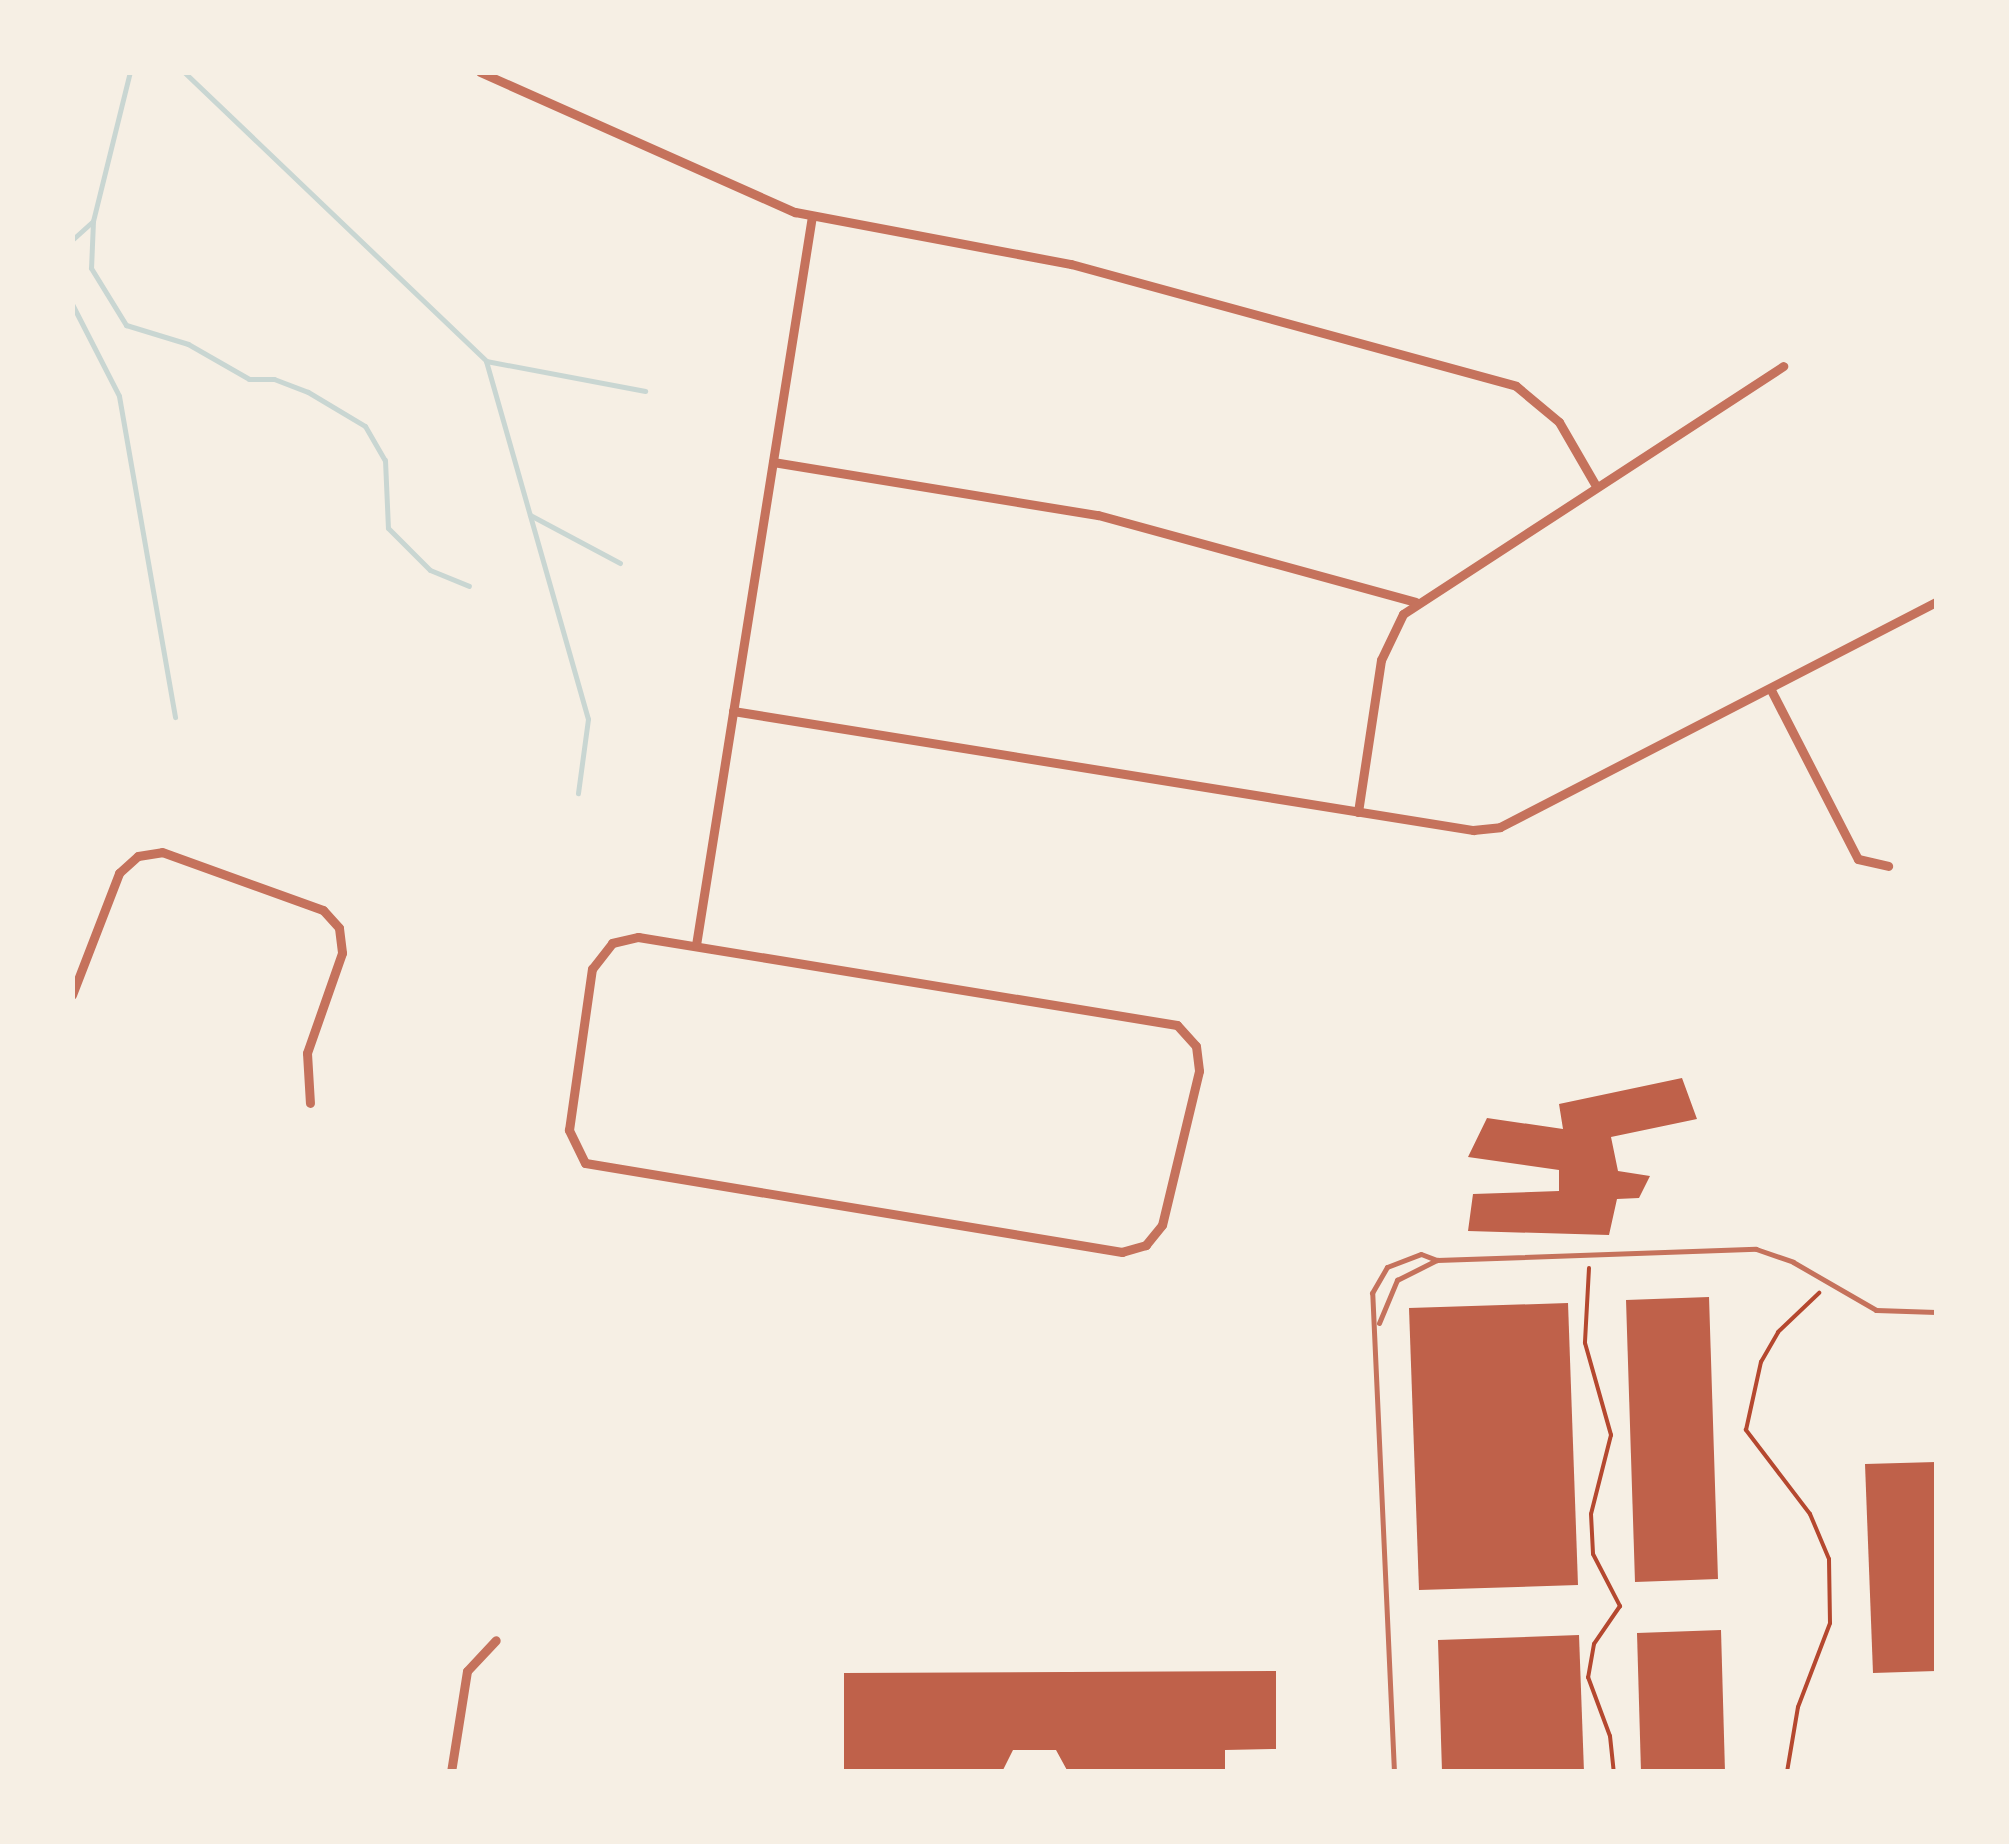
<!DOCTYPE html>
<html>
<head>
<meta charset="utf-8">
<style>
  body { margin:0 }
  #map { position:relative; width:2009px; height:1844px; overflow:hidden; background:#f6efe4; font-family:"Exo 2",sans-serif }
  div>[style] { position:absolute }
  .stream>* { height:5px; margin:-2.5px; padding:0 2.5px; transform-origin:2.5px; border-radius:2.5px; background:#c9d6d2 }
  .building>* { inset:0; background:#bf614a }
  .path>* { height:4px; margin:-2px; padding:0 2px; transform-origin:2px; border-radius:2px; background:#b5482f }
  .service>* { height:5px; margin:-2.5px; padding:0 2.5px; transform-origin:2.5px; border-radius:2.5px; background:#c5725c }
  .minor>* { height:9px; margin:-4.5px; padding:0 4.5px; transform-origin:4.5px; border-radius:4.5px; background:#c5725c }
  span { translate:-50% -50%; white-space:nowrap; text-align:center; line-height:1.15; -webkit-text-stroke:8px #f6efe4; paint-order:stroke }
  .frame { position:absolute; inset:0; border:75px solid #f6efe4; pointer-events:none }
</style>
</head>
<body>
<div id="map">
  <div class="stream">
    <i style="left:184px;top:72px;width:418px;rotate:43.7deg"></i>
    <i style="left:486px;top:361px;width:372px;rotate:74.1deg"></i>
    <i style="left:588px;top:719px;width:75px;rotate:97.7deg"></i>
    <i style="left:93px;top:221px;width:47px;rotate:92.4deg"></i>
    <i style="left:91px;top:268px;width:67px;rotate:58.4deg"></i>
    <i style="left:126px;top:325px;width:65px;rotate:17deg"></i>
    <i style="left:188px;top:344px;width:70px;rotate:29.8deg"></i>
    <i style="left:249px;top:379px;width:25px"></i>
    <i style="left:274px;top:379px;width:36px;rotate:21deg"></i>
    <i style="left:308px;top:392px;width:66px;rotate:30.8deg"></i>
    <i style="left:365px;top:426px;width:39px;rotate:60deg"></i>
    <i style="left:385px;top:460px;width:68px;rotate:87.5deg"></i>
    <i style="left:388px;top:528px;width:59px;rotate:45deg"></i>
    <i style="left:430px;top:570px;width:42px;rotate:22.3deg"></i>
    <i style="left:72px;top:240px;width:28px;rotate:-42deg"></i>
    <i style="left:93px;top:221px;width:154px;rotate:-76.1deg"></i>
    <i style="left:72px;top:304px;width:103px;rotate:62.9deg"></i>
    <i style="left:119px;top:396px;width:326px;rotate:80.1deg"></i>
    <i style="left:72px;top:342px;width:27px;rotate:90deg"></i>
    <i style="left:486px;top:361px;width:162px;rotate:10.7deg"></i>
    <i style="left:530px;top:515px;width:102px;rotate:28.1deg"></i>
  </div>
  <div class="building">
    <i style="clip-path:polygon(1682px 1078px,1697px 1119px,1611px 1137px,1618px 1171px,1650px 1176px,1639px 1198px,1617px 1199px,1609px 1235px,1468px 1231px,1473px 1194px,1559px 1191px,1559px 1170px,1468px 1157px,1487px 1118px,1563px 1129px,1559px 1104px)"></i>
    <i style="clip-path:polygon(1709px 1297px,1718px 1579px,1635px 1582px,1626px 1300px)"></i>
    <i style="clip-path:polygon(1568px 1303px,1578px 1585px,1419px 1590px,1409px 1308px)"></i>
    <i style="clip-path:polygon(1936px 1462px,1936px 1671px,1873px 1673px,1865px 1464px)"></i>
    <i style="clip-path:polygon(1721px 1630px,1725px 1772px,1641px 1772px,1637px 1633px)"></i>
    <i style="clip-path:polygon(1579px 1635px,1584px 1772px,1442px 1772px,1438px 1640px)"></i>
    <i style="clip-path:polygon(1276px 1671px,1276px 1749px,1225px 1750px,1225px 1772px,1068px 1772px,1056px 1750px,1013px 1750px,1002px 1772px,844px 1772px,844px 1673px)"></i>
  </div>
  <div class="path">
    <i style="left:1589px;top:1268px;width:75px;rotate:93.1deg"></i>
    <i style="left:1585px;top:1343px;width:96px;rotate:74.2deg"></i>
    <i style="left:1611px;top:1435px;width:81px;rotate:104.2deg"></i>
    <i style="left:1591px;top:1514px;width:40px;rotate:87.1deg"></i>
    <i style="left:1593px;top:1554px;width:59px;rotate:62.6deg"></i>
    <i style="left:1620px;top:1606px;width:46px;rotate:124.4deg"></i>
    <i style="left:1594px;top:1644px;width:34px;rotate:100deg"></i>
    <i style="left:1588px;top:1677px;width:63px;rotate:69.6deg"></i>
    <i style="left:1610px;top:1736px;width:36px;rotate:84deg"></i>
    <i style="left:1787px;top:1772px;width:66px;rotate:-80.4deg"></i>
    <i style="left:1798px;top:1707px;width:90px;rotate:-69.1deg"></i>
    <i style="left:1830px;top:1623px;width:64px;rotate:-90.9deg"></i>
    <i style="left:1829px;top:1559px;width:49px;rotate:-112.9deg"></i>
    <i style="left:1810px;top:1514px;width:106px;rotate:-127.3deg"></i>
    <i style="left:1746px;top:1430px;width:70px;rotate:-77.6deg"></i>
    <i style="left:1761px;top:1362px;width:34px;rotate:-60deg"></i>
    <i style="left:1778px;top:1332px;width:57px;rotate:-43.6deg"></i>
  </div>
  <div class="service">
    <i style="left:1379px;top:1323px;width:47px;rotate:-67.3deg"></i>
    <i style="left:1397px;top:1280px;width:45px;rotate:-26.6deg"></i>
    <i style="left:1394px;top:1772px;width:480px;rotate:-92.6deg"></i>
    <i style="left:1372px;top:1293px;width:30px;rotate:-60deg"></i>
    <i style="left:1387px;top:1267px;width:36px;rotate:-21deg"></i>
    <i style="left:1421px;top:1254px;width:17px;rotate:21deg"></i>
    <i style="left:1437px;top:1260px;width:319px;rotate:-2deg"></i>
    <i style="left:1756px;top:1249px;width:39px;rotate:19deg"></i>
    <i style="left:1793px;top:1262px;width:96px;rotate:30deg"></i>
    <i style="left:1876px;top:1310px;width:60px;rotate:1.9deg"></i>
  </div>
  <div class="minor">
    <i style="left:480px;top:72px;width:345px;rotate:24deg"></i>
    <i style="left:795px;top:212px;width:281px;rotate:10.7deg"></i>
    <i style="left:1071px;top:264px;width:461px;rotate:15.3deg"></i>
    <i style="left:1516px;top:386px;width:56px;rotate:39.9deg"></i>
    <i style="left:1559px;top:422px;width:74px;rotate:60deg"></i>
    <i style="left:773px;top:462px;width:329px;rotate:9.3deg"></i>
    <i style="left:1098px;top:515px;width:329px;rotate:15.3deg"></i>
    <i style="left:1771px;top:690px;width:190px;rotate:62.8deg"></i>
    <i style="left:1858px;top:859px;width:31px;rotate:13deg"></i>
    <i style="left:733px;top:711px;width:750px;rotate:9.14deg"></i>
    <i style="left:1473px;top:830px;width:27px;rotate:-6deg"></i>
    <i style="left:1500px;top:827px;width:491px;rotate:-27.3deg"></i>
    <i style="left:1358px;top:812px;width:154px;rotate:-81.4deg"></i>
    <i style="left:1381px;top:660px;width:51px;rotate:-64.4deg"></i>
    <i style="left:1403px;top:614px;width:454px;rotate:-33.1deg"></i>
    <i style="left:638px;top:937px;width:546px;rotate:9.27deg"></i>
    <i style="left:1177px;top:1025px;width:28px;rotate:48deg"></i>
    <i style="left:1196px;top:1046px;width:25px;rotate:83deg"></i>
    <i style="left:1199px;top:1071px;width:158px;rotate:103.5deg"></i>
    <i style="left:1162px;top:1225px;width:26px;rotate:129deg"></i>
    <i style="left:1146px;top:1245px;width:25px;rotate:164deg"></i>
    <i style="left:1122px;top:1252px;width:544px;rotate:-170.59deg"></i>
    <i style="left:585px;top:1163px;width:37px;rotate:-116deg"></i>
    <i style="left:569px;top:1130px;width:163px;rotate:-81.9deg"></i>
    <i style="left:592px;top:969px;width:33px;rotate:-52deg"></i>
    <i style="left:612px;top:943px;width:27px;rotate:-13deg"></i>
    <i style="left:696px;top:945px;width:738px;rotate:-80.96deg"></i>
    <i style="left:72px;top:995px;width:131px;rotate:-68.9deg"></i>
    <i style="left:119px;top:873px;width:25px;rotate:-42deg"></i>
    <i style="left:138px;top:856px;width:24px;rotate:-9deg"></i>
    <i style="left:162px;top:852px;width:171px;rotate:19.8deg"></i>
    <i style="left:323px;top:910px;width:24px;rotate:48deg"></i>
    <i style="left:339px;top:928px;width:25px;rotate:83deg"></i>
    <i style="left:342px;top:953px;width:106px;rotate:109.3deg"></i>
    <i style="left:307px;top:1053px;width:50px;rotate:86.6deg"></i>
    <i style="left:451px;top:1772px;width:102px;rotate:-81deg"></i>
    <i style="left:467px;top:1671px;width:42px;rotate:-46.9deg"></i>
  </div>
  <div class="frame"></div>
</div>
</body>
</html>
